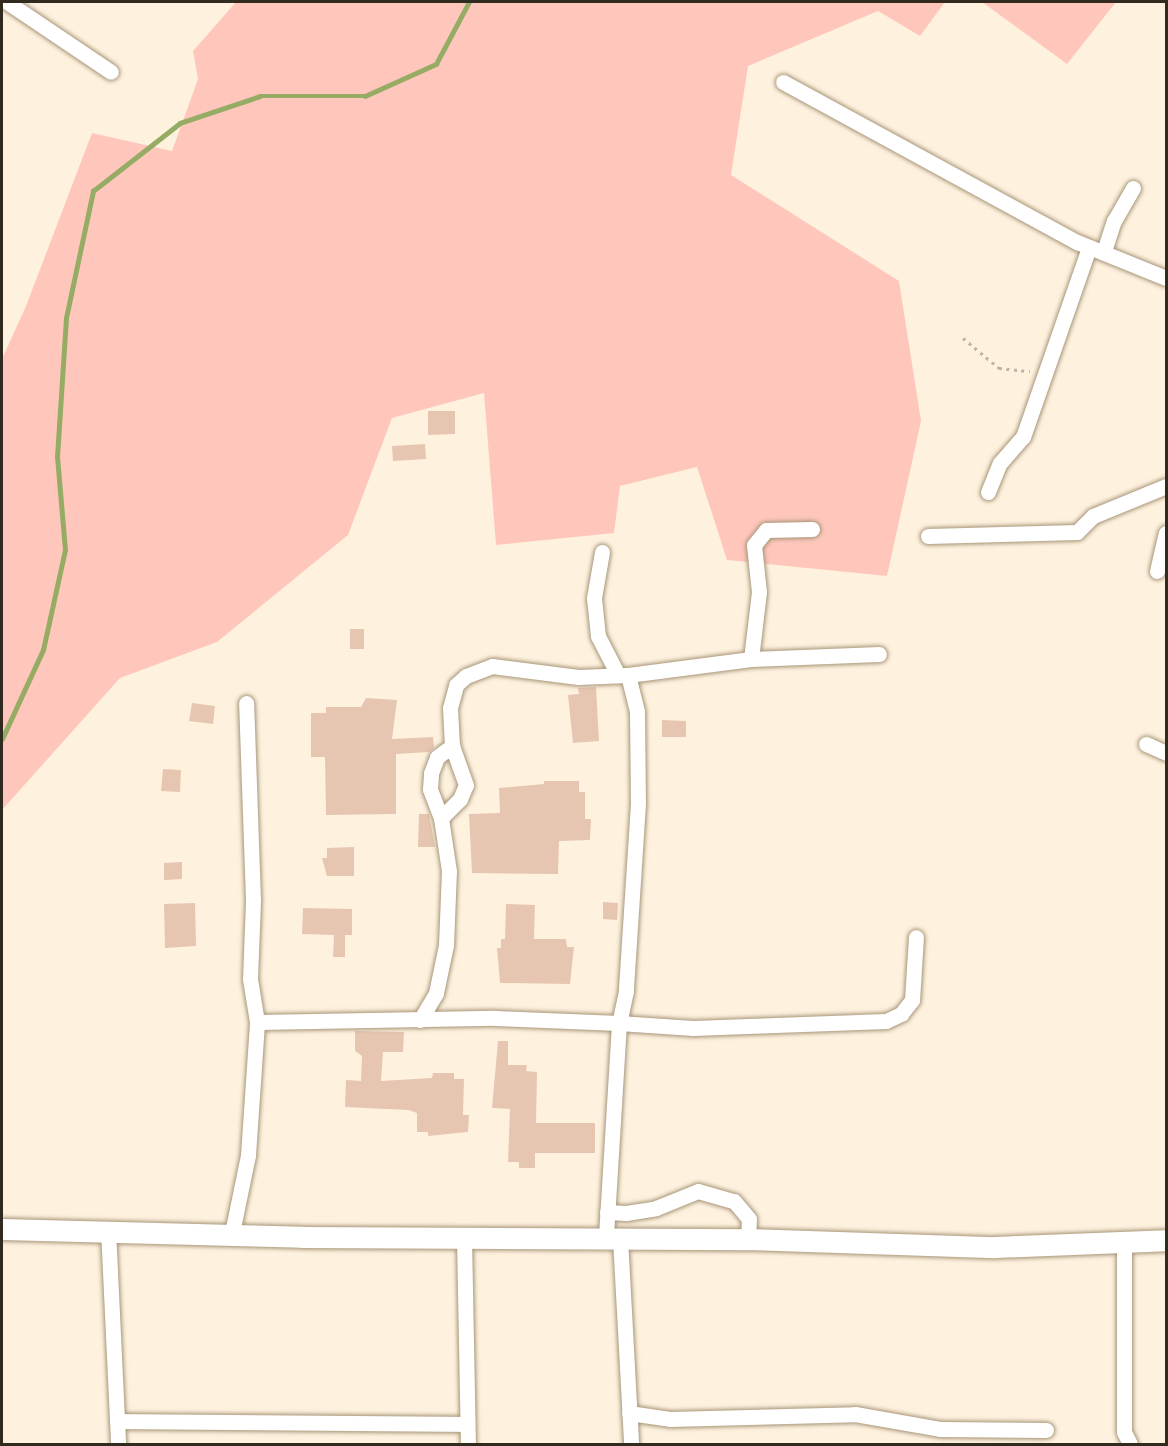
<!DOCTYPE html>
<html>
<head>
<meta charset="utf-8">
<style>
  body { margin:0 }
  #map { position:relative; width:1168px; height:1446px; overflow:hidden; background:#fef2df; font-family:"Roboto Condensed",sans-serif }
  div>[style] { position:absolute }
  .green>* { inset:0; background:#ffc7bc }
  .stream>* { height:4.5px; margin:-2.25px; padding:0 2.25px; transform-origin:2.25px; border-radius:2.25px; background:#96ac65 }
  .building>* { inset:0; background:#e6c6b1 }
  .path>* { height:3px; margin-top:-1.5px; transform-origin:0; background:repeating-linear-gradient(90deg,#beb4a3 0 3px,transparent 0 7.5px) }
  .roads { filter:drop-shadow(0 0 2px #a89578) drop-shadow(0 0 2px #a89578) }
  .street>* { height:15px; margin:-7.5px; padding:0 7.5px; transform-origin:7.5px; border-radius:7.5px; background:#fff }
  .secondary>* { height:21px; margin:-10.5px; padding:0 10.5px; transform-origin:10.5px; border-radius:10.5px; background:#fff }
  span { translate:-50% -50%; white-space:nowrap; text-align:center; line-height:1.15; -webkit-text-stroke:5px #fff; paint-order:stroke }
  .frame { position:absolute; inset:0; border:3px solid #312a1e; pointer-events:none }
</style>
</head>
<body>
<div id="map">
  <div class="green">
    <i style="clip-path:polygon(236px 2px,945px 2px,920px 36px,878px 11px,748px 66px,731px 175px,899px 281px,921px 421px,887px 576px,727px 560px,697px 467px,620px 486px,614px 533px,496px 545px,484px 393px,392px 418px,348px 535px,217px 642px,120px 678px,2px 810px,2px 359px,26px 306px,92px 133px,172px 151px,198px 79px,193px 51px)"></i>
    <i style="clip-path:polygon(982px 2px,1116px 2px,1067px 64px)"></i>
  </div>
  <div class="stream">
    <i style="left:2px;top:739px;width:98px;rotate:-65.3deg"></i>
    <i style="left:43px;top:650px;width:102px;rotate:-77.6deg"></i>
    <i style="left:65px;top:550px;width:93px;rotate:-94.9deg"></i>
    <i style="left:57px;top:457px;width:139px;rotate:-86.3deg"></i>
    <i style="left:66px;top:318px;width:130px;rotate:-78deg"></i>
    <i style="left:93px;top:191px;width:110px;rotate:-38deg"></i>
    <i style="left:180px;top:123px;width:84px;rotate:-18.6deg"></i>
    <i style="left:260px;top:96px;width:105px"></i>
    <i style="left:365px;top:96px;width:78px;rotate:-24.3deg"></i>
    <i style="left:436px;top:64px;width:70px;rotate:-62deg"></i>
  </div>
  <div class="building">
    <i style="clip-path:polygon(428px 411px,455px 411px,455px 434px,428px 435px)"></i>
    <i style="clip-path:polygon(425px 444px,426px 459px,393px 461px,392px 446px)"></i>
    <i style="clip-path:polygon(350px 629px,364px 629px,364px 649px,350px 649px)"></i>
    <i style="clip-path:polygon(596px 687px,599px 741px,573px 743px,568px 695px,579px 694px,578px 688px)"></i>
    <i style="clip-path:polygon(366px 698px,397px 700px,392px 739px,433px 737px,434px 747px,429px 752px,396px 754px,396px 814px,326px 815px,325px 757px,311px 757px,311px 713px,326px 713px,326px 707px,361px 707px)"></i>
    <i style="clip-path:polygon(192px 703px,215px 706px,213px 724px,189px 721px)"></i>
    <i style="clip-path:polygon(662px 720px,686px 721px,686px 737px,662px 737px)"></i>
    <i style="clip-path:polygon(163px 769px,181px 770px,180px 792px,161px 791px)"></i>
    <i style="clip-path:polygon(544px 781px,579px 781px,579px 792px,585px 792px,585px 819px,591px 819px,590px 840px,559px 841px,558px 874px,472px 873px,469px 814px,500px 813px,499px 788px,544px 784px)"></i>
    <i style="clip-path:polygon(419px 814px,429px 814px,435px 847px,418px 847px)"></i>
    <i style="clip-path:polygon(354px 847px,354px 876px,327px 876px,322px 858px,327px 858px,327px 848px)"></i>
    <i style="clip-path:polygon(182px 862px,182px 879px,164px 880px,164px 863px)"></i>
    <i style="clip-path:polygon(603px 902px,618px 903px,617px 920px,603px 919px)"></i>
    <i style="clip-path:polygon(195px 903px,196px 946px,165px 948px,164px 904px)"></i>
    <i style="clip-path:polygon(506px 904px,535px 905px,534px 939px,566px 939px,567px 947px,574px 947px,570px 984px,500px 983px,497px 948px,501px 948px,501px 939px,505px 939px)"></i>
    <i style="clip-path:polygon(303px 908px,352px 909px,352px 935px,345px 935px,345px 957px,333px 957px,334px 935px,302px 934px)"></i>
    <i style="clip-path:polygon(355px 1031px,404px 1032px,403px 1052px,383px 1052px,381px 1081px,432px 1078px,433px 1073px,454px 1073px,454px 1079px,464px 1079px,463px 1115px,469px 1115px,468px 1132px,428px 1136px,428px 1132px,417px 1132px,417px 1113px,408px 1110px,345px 1107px,346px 1080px,361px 1081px,362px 1056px,355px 1051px)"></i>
    <i style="clip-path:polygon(498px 1041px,508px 1041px,508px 1065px,527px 1065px,526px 1071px,537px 1072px,536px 1123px,595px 1123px,595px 1153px,535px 1153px,535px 1168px,519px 1168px,519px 1162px,508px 1162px,510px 1109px,492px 1108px)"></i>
  </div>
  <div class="path">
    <i style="left:963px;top:338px;width:47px;rotate:39.8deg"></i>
    <i style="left:999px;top:368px;width:31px;rotate:6deg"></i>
  </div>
  <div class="roads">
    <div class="street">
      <i style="left:7px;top:2px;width:125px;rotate:33.9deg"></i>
      <i style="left:783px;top:82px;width:335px;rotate:28.6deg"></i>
      <i style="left:1077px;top:242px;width:96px;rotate:22deg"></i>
      <i style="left:1104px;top:251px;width:32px;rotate:-72deg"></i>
      <i style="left:1114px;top:221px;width:38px;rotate:-60deg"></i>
      <i style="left:988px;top:492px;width:31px;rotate:-68deg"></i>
      <i style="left:1000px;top:463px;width:35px;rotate:-49deg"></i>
      <i style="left:1023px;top:437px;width:201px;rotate:-70.8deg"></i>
      <i style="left:928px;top:536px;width:149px;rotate:-1.5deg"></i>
      <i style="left:1077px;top:532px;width:23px;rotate:-45deg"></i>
      <i style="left:1093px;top:516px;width:79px;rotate:-22.3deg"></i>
      <i style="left:602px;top:552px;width:47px;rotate:99.9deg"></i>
      <i style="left:594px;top:598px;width:38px;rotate:84deg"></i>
      <i style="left:598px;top:636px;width:44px;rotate:62.9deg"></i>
      <i style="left:1157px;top:571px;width:39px;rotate:-77deg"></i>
      <i style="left:751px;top:659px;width:67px;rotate:-83.2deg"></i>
      <i style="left:759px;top:592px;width:47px;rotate:-96.1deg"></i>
      <i style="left:754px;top:545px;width:19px;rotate:-51deg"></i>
      <i style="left:766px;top:530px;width:46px;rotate:-1.2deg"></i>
      <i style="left:628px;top:675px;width:124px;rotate:-7.4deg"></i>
      <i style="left:751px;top:659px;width:128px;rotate:-2.2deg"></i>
      <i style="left:1146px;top:744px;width:22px;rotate:24deg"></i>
      <i style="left:441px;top:818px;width:31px;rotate:-111deg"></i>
      <i style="left:430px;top:789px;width:16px;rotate:-86deg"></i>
      <i style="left:431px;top:773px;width:17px;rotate:-69deg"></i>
      <i style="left:437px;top:757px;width:19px;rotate:-36deg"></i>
      <i style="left:420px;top:1020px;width:31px;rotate:-59deg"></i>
      <i style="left:436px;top:993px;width:49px;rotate:-78.2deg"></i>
      <i style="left:446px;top:945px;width:74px;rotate:-87.7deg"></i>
      <i style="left:449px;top:871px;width:54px;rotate:-98.6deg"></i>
      <i style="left:441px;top:818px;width:27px;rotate:-45deg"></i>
      <i style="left:460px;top:799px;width:15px;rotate:-67deg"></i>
      <i style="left:466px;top:785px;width:41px;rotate:-109.7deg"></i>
      <i style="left:452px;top:746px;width:38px;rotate:-93deg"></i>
      <i style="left:450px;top:708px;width:24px;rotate:-75deg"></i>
      <i style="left:456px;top:685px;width:13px;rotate:-42deg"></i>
      <i style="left:466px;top:676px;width:28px;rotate:-21deg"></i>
      <i style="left:492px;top:666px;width:87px;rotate:7.3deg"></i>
      <i style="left:578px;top:677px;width:50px;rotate:-2.3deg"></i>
      <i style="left:628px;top:675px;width:38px;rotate:76deg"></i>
      <i style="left:637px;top:712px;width:91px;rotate:89.4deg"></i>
      <i style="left:638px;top:803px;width:188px;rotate:93.7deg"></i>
      <i style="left:626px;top:991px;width:33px;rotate:102deg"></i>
      <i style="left:619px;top:1023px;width:74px;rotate:3.9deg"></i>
      <i style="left:693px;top:1028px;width:193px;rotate:-2.1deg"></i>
      <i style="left:886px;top:1021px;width:17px;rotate:-25deg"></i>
      <i style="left:901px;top:1014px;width:18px;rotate:-52deg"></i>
      <i style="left:912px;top:1000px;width:63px;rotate:-86.4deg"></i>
      <i style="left:257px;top:1022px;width:238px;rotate:-1deg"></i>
      <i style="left:495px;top:1018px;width:124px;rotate:2.3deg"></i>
      <i style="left:619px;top:1023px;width:215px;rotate:93.5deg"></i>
      <i style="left:607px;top:1212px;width:19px;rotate:3deg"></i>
      <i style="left:626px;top:1213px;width:30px;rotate:-9deg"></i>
      <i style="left:656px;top:1208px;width:45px;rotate:-22deg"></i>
      <i style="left:698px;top:1191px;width:37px;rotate:16deg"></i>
      <i style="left:734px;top:1201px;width:23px;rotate:50deg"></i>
      <i style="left:749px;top:1219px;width:20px;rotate:93deg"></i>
      <i style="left:108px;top:1229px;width:215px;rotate:87.3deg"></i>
      <i style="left:232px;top:1233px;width:80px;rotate:-78.4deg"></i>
      <i style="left:248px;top:1155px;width:133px;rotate:-86.1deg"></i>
      <i style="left:257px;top:1022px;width:44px;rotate:-99.2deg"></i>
      <i style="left:250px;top:979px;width:79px;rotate:-87.8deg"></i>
      <i style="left:253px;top:900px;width:197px;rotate:-92deg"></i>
      <i style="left:464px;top:1238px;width:206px;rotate:88.9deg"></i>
      <i style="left:620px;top:1238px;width:206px;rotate:86.9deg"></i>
      <i style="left:1124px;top:1243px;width:189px;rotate:90deg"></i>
      <i style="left:1124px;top:1432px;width:13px;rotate:63deg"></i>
      <i style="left:629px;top:1413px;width:41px;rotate:8.3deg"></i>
      <i style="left:670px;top:1419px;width:185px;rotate:-1.5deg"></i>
      <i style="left:855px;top:1414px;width:86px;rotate:10deg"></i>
      <i style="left:940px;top:1429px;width:106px;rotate:0.5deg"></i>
      <i style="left:117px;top:1421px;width:350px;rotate:0.5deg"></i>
    </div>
    <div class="secondary">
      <i style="left:2px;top:1229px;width:300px;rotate:1.5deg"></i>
      <i style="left:302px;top:1237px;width:446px;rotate:0.3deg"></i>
      <i style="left:748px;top:1239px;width:247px;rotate:1.9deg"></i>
      <i style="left:995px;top:1247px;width:171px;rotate:-2.3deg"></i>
    </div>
  </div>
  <div class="frame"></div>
</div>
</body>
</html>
